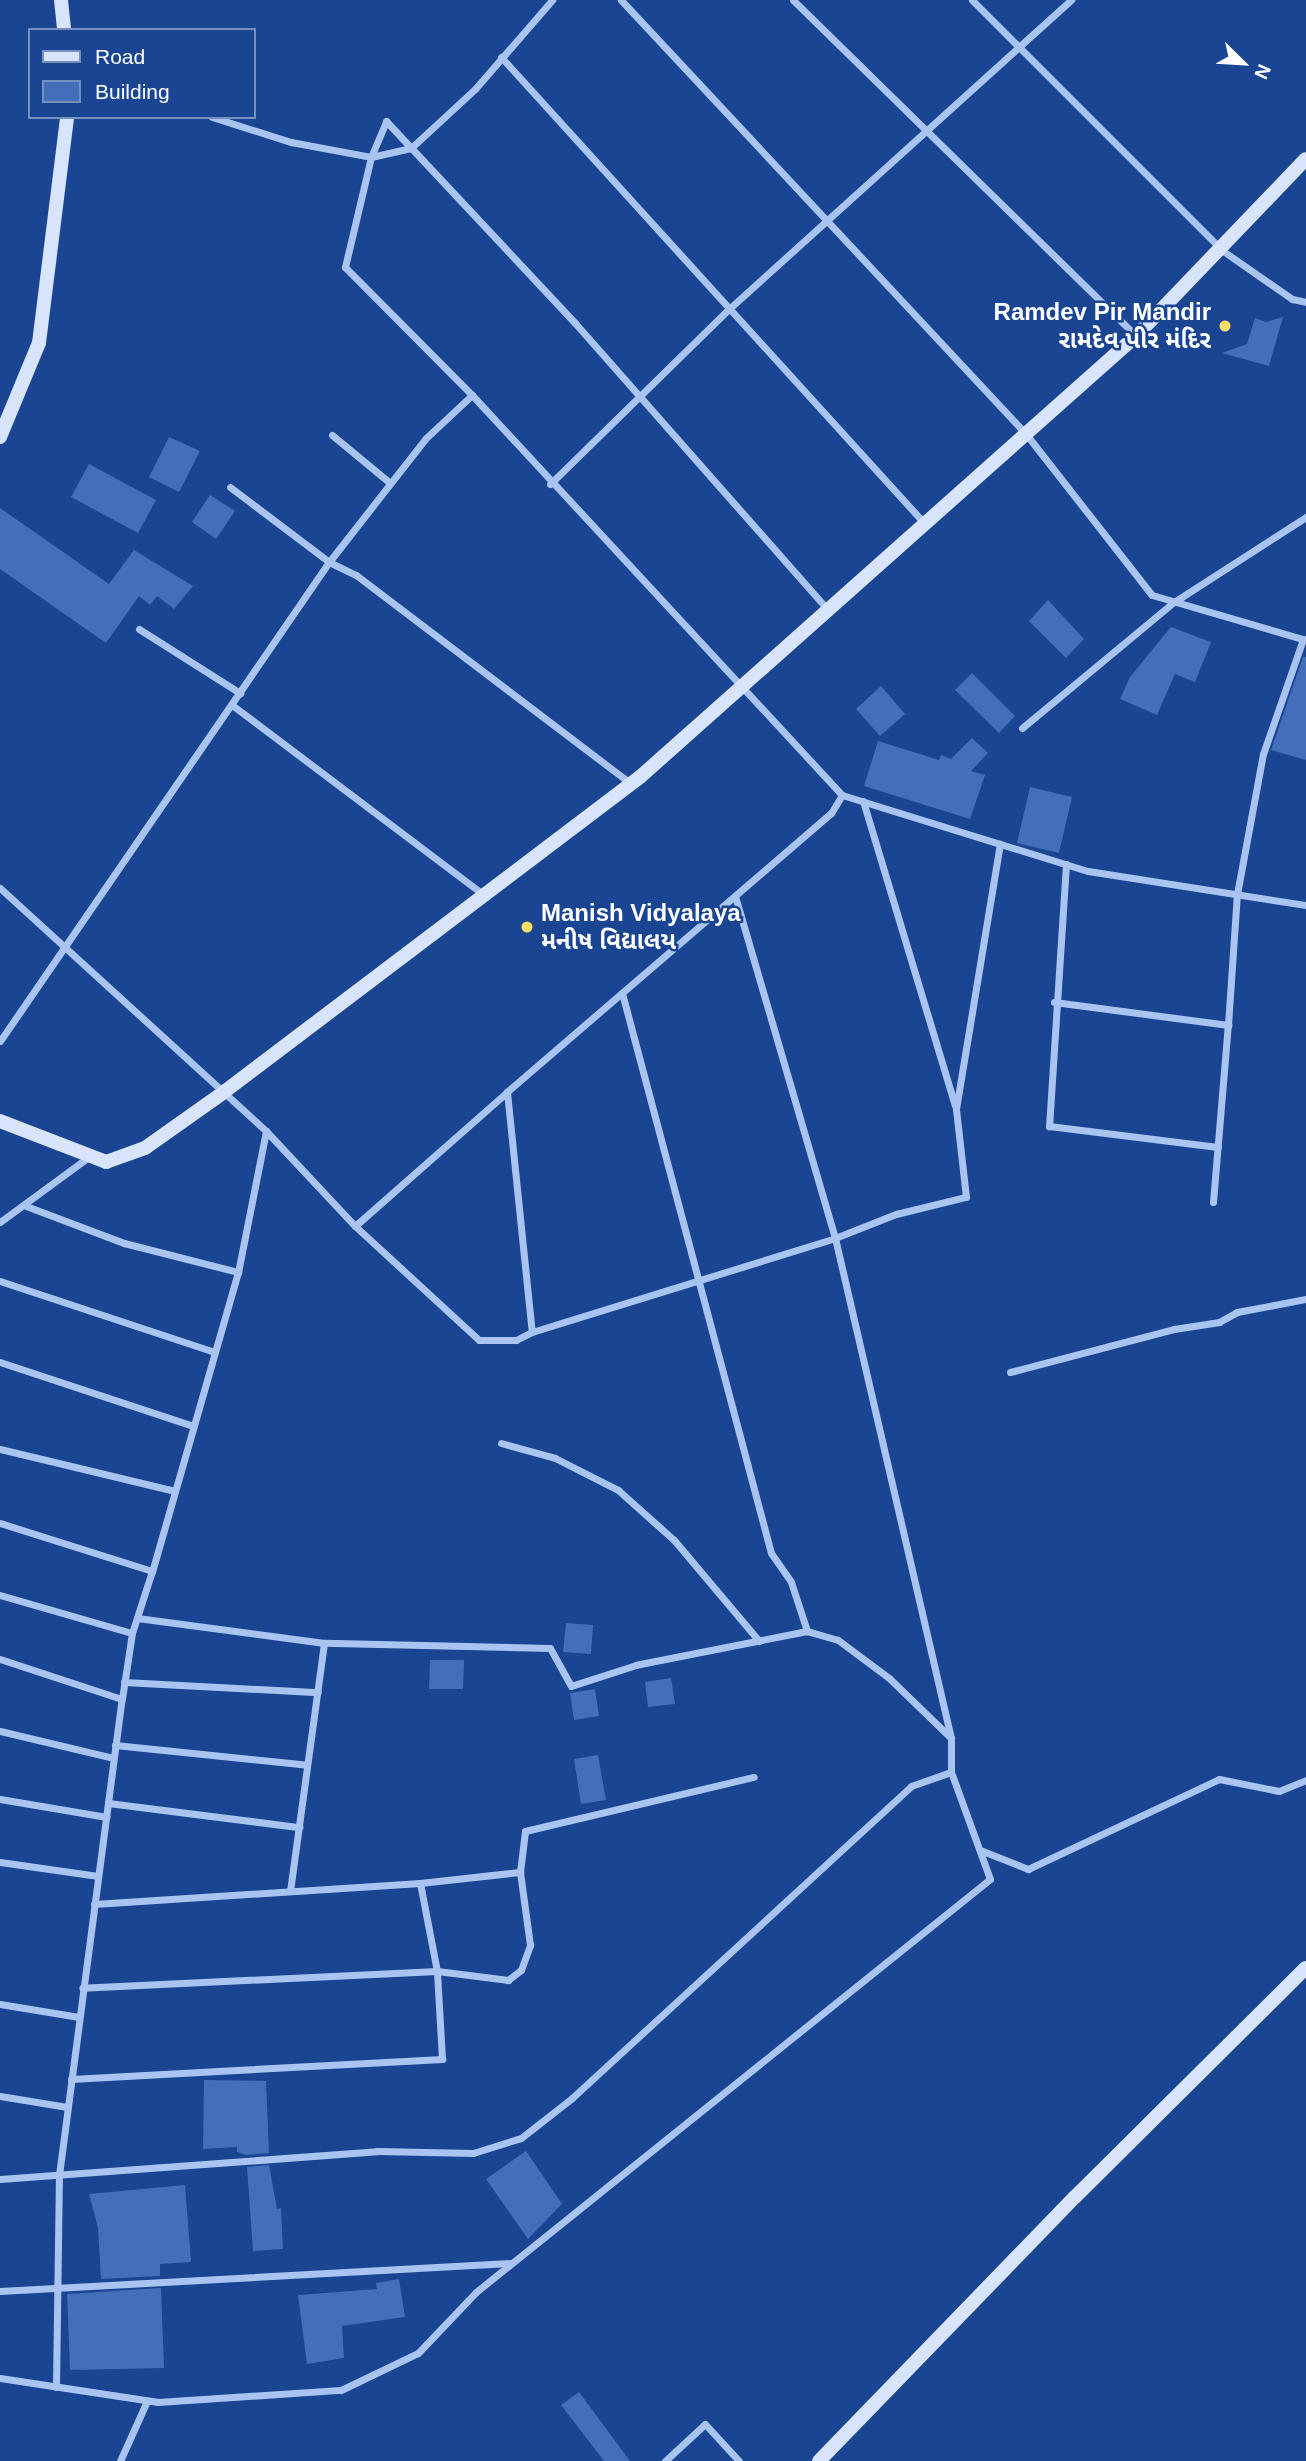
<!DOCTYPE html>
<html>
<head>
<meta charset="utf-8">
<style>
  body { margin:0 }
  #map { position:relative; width:1306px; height:2461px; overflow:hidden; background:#194593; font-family:Helvetica,"Noto Sans Gujarati",sans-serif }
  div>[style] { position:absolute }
  .building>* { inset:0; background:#426eba }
  .minor>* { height:7px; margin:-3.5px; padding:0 3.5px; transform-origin:3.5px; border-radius:3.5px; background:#a9c4f0 }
  .secondary>* { height:14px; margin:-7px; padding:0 7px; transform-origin:7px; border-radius:7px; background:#d7e4fb }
  .dots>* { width:19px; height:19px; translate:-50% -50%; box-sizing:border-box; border:4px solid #194593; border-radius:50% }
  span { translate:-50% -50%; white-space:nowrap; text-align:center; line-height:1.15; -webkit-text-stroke:5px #194593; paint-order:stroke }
  .poi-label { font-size:24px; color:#fff; font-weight:700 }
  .right { translate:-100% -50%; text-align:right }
  .left { translate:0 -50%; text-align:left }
  .legend { position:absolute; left:28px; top:28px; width:228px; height:91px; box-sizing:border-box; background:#194593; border:2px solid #758fbe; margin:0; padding:9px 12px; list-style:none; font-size:21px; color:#fff }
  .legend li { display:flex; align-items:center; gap:14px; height:35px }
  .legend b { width:35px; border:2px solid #758fbe }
  .north { position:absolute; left:1208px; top:28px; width:70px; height:70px; -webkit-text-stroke:5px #194593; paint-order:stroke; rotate:114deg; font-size:19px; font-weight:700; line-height:28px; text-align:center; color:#fff }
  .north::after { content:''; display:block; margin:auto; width:24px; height:32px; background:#fff; clip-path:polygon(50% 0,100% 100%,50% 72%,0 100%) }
</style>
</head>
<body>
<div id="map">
  <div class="building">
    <i style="clip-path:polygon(1283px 317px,1269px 366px,1222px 353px,1247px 344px,1255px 318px,1266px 322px)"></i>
    <i style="clip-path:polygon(169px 437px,200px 451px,179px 492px,149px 477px)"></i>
    <i style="clip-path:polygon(89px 464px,156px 500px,138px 533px,71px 497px)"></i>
    <i style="clip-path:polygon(210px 495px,235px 511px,216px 539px,192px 522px)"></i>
    <i style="clip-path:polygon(0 508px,109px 584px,134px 550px,193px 586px,174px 609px,157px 596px,150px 605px,139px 596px,106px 643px,0 569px)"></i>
    <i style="clip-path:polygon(1048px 600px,1084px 639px,1066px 658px,1029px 621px)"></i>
    <i style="clip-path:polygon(1171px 627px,1211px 642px,1195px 682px,1175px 674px,1157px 715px,1120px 699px,1130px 677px)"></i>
    <i style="clip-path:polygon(1303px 657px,1306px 657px,1306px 760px,1271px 750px)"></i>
    <i style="clip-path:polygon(972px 673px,1015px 716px,999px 733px,955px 690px)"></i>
    <i style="clip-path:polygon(881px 686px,905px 714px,880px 736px,856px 709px)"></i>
    <i style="clip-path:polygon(972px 738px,988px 753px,971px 771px,985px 775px,970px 819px,864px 786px,878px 741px,939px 760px,941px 755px,951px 759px)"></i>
    <i style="clip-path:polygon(1030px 787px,1072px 797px,1059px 853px,1017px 843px)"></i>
    <i style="clip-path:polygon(566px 1623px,593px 1625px,591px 1654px,563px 1652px)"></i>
    <i style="clip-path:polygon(430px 1660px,464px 1660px,463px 1689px,429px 1689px)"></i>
    <i style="clip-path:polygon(671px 1678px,675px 1704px,648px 1707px,645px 1682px)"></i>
    <i style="clip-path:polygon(595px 1689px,599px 1716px,574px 1720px,570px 1693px)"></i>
    <i style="clip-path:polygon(598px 1755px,606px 1800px,581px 1804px,574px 1759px)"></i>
    <i style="clip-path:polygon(204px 2080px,266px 2081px,269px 2153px,246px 2155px,237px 2152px,237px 2147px,203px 2149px)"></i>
    <i style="clip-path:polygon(526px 2151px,562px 2204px,528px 2239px,486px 2179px)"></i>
    <i style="clip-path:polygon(269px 2165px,277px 2209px,281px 2208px,283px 2249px,253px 2251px,247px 2167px)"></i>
    <i style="clip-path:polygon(185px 2185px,191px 2262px,160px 2264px,160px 2276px,101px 2279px,98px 2228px,89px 2194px)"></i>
    <i style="clip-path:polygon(399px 2279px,405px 2317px,342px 2326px,344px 2358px,307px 2364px,298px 2295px,377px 2289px,376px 2283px)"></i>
    <i style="clip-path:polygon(161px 2288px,164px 2368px,70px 2370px,67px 2294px)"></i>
    <i style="clip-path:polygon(579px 2392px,630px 2461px,604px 2461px,561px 2405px)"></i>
  </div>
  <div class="minor">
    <i style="left:621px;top:0;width:594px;rotate:46.98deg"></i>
    <i style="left:1026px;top:434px;width:204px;rotate:52deg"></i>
    <i style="left:1152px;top:595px;width:160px;rotate:16.3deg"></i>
    <i style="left:793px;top:0;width:480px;rotate:44.4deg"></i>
    <i style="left:972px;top:0;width:355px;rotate:45deg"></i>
    <i style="left:1223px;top:251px;width:84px;rotate:34.8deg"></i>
    <i style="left:1292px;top:299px;width:14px;rotate:12deg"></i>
    <i style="left:501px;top:57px;width:631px;rotate:47.76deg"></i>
    <i style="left:212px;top:117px;width:83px;rotate:17.6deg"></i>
    <i style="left:291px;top:142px;width:81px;rotate:10.6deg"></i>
    <i style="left:371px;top:157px;width:39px;rotate:-67deg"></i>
    <i style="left:386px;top:121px;width:277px;rotate:46.9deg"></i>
    <i style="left:575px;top:323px;width:383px;rotate:48.6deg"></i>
    <i style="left:472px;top:395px;width:180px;rotate:-134.8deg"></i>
    <i style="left:345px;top:267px;width:113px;rotate:-76.7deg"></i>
    <i style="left:371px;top:157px;width:41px;rotate:-12.7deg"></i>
    <i style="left:411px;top:148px;width:87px;rotate:-42.7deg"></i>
    <i style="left:475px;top:89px;width:118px;rotate:-49.1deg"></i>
    <i style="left:332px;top:435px;width:75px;rotate:39.6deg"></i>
    <i style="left:550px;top:484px;width:252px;rotate:-44.4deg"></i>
    <i style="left:730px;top:308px;width:460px;rotate:-42.1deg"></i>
    <i style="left:230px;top:487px;width:124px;rotate:37.1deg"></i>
    <i style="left:329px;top:562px;width:30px;rotate:26deg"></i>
    <i style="left:356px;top:575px;width:345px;rotate:37.2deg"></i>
    <i style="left:139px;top:629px;width:120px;rotate:32.4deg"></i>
    <i style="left:232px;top:705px;width:316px;rotate:37deg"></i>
    <i style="left:1022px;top:728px;width:197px;rotate:-39.7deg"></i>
    <i style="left:1174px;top:602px;width:157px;rotate:-32.8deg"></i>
    <i style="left:842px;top:795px;width:257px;rotate:17.2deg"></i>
    <i style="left:1088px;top:871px;width:221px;rotate:8.9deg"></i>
    <i style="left:863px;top:801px;width:318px;rotate:73.2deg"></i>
    <i style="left:1066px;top:864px;width:263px;rotate:93.7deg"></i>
    <i style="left:1049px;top:1126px;width:170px;rotate:7.1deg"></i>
    <i style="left:0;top:888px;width:360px;rotate:42.4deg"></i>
    <i style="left:266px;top:1131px;width:144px;rotate:101.2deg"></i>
    <i style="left:238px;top:1272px;width:311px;rotate:106deg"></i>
    <i style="left:152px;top:1571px;width:159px;rotate:-162.5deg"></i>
    <i style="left:735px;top:896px;width:356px;rotate:73.7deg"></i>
    <i style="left:835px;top:1238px;width:66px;rotate:-21.5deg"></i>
    <i style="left:896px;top:1214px;width:72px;rotate:-13.7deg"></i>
    <i style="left:966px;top:1197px;width:89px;rotate:-96.5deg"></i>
    <i style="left:956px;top:1109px;width:269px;rotate:-80.6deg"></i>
    <i style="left:622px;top:993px;width:579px;rotate:75.1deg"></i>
    <i style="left:771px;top:1553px;width:35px;rotate:55deg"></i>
    <i style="left:791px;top:1582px;width:52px;rotate:71.9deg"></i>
    <i style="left:1054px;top:1002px;width:176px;rotate:7.5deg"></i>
    <i style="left:1228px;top:1025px;width:131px;rotate:-86.1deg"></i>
    <i style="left:1237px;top:894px;width:142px;rotate:-79.5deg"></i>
    <i style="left:1263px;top:754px;width:122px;rotate:-70.8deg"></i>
    <i style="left:0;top:1041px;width:581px;rotate:-55.52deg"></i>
    <i style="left:329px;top:562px;width:157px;rotate:-52deg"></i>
    <i style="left:426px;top:438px;width:63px;rotate:-43.1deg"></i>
    <i style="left:472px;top:395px;width:545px;rotate:47.23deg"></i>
    <i style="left:842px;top:795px;width:21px;rotate:121deg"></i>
    <i style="left:831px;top:813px;width:428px;rotate:139.3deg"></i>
    <i style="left:507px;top:1092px;width:241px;rotate:84.1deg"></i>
    <i style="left:532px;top:1332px;width:317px;rotate:-17.2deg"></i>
    <i style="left:835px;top:1238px;width:513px;rotate:76.94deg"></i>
    <i style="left:266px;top:1131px;width:130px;rotate:46.9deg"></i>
    <i style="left:355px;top:1226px;width:168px;rotate:42.6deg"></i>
    <i style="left:479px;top:1340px;width:37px"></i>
    <i style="left:516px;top:1340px;width:18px;rotate:-27deg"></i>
    <i style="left:1213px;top:1202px;width:178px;rotate:-85.2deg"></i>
    <i style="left:26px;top:1206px;width:105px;rotate:20.7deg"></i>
    <i style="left:124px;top:1243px;width:118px;rotate:14.3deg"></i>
    <i style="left:0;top:1222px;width:108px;rotate:-36.3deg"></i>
    <i style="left:355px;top:1226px;width:203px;rotate:-41.4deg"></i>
    <i style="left:0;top:1281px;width:226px;rotate:18.3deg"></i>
    <i style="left:0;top:1362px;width:204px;rotate:18.3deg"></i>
    <i style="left:1010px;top:1372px;width:170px;rotate:-14.7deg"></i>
    <i style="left:1174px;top:1329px;width:46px;rotate:-8.8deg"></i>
    <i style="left:1219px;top:1322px;width:21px;rotate:-29deg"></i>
    <i style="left:1237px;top:1312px;width:70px;rotate:-10.7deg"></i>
    <i style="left:501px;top:1443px;width:56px;rotate:15.5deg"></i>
    <i style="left:555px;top:1458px;width:71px;rotate:26.9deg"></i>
    <i style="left:618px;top:1490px;width:75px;rotate:41.8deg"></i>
    <i style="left:674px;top:1540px;width:132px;rotate:49.9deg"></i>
    <i style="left:0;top:1449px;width:180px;rotate:13.5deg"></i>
    <i style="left:0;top:1595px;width:137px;rotate:16.1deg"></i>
    <i style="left:132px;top:1633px;width:65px;rotate:-72.1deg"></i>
    <i style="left:137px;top:1618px;width:189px;rotate:7.6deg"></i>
    <i style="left:324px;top:1643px;width:250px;rotate:97.8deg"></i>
    <i style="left:0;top:1659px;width:128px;rotate:18.2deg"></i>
    <i style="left:122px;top:1699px;width:67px;rotate:-81.4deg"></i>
    <i style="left:124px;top:1682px;width:194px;rotate:3deg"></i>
    <i style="left:0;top:1731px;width:116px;rotate:13.4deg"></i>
    <i style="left:115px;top:1745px;width:193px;rotate:5.9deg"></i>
    <i style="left:0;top:1799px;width:108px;rotate:9.6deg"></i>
    <i style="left:108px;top:1803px;width:193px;rotate:7.2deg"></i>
    <i style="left:980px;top:1850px;width:52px;rotate:21.6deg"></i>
    <i style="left:1028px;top:1869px;width:211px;rotate:-25.2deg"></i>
    <i style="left:1219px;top:1779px;width:61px;rotate:11.3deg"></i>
    <i style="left:1279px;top:1791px;width:29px;rotate:-22deg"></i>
    <i style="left:0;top:1862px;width:99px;rotate:8.1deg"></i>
    <i style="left:420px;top:1883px;width:101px;rotate:-6.3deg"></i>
    <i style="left:94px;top:1904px;width:327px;rotate:-3.7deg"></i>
    <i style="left:420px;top:1883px;width:90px;rotate:79.1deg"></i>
    <i style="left:437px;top:1971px;width:72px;rotate:7.2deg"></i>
    <i style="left:508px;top:1980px;width:16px;rotate:-38deg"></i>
    <i style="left:521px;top:1970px;width:27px;rotate:-70deg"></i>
    <i style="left:530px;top:1945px;width:74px;rotate:-97.8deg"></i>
    <i style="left:520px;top:1872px;width:41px;rotate:-83deg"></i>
    <i style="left:525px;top:1831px;width:235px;rotate:-13.3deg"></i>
    <i style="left:0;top:2004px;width:80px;rotate:9.3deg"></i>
    <i style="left:71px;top:2079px;width:372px;rotate:-3.1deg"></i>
    <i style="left:442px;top:2059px;width:88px;rotate:-93.3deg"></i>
    <i style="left:437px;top:1971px;width:355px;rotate:177.3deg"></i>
    <i style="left:0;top:2096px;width:68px;rotate:9.3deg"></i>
    <i style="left:0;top:2179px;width:378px;rotate:-4.2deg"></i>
    <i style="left:377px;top:2151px;width:96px;rotate:1.2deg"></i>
    <i style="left:473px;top:2153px;width:50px;rotate:-17.4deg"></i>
    <i style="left:521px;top:2138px;width:65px;rotate:-38.1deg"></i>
    <i style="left:572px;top:2098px;width:461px;rotate:-42.6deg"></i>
    <i style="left:911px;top:1786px;width:42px;rotate:-19.3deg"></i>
    <i style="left:0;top:2291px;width:512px;rotate:-3.14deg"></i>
    <i style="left:0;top:2378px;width:160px;rotate:8.6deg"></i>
    <i style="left:158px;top:2402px;width:183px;rotate:-3.8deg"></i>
    <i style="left:341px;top:2390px;width:85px;rotate:-25.7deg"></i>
    <i style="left:418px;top:2353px;width:84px;rotate:-46.4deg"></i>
    <i style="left:476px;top:2292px;width:659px;rotate:-38.78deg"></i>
    <i style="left:990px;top:1879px;width:114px;rotate:-110deg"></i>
    <i style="left:951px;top:1772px;width:34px;rotate:-90deg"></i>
    <i style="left:951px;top:1738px;width:86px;rotate:-135.9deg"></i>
    <i style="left:889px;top:1678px;width:64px;rotate:-143.3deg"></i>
    <i style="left:838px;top:1640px;width:32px;rotate:-164deg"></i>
    <i style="left:807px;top:1631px;width:174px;rotate:168.8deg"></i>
    <i style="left:636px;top:1665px;width:68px;rotate:162.1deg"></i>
    <i style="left:571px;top:1686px;width:43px;rotate:-118.9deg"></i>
    <i style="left:550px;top:1648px;width:226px;rotate:-178.7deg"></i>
    <i style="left:56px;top:2387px;width:212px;rotate:-89.2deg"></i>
    <i style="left:59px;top:2175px;width:480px;rotate:-82.5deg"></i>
    <i style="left:120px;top:2461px;width:66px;rotate:-65.8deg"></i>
    <i style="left:665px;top:2461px;width:54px;rotate:-42.8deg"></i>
    <i style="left:705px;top:2424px;width:50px;rotate:47.4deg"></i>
  </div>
  <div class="secondary">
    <i style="left:61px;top:0;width:30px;rotate:84deg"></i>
    <i style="left:0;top:437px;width:102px;rotate:-67.5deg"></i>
    <i style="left:39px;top:343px;width:228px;rotate:-82.9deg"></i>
    <i style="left:0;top:1121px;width:114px;rotate:21.1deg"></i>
    <i style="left:106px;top:1162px;width:41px;rotate:-19.7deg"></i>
    <i style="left:145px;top:1148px;width:97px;rotate:-35.3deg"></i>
    <i style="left:224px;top:1092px;width:522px;rotate:-37.13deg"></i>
    <i style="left:640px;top:777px;width:664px;rotate:-41.64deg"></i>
    <i style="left:1136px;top:336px;width:245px;rotate:-46.2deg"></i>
    <i style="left:819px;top:2461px;width:368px;rotate:-45.9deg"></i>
    <i style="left:1075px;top:2197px;width:325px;rotate:-44.8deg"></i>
  </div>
  <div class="dots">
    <i style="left:1225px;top:326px;background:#ffdf68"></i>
    <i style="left:527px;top:927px;background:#ffdf68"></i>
  </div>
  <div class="poi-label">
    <span class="right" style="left:1211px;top:326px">Ramdev Pir Mandir<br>રામદેવ પીર મંદિર</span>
    <span class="left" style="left:541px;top:927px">Manish Vidyalaya<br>મનીષ વિદ્યાલય</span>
  </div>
  <ul class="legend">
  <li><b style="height:9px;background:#d7e4fb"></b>Road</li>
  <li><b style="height:19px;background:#426eba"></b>Building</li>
  </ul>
  <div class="north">N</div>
</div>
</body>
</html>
